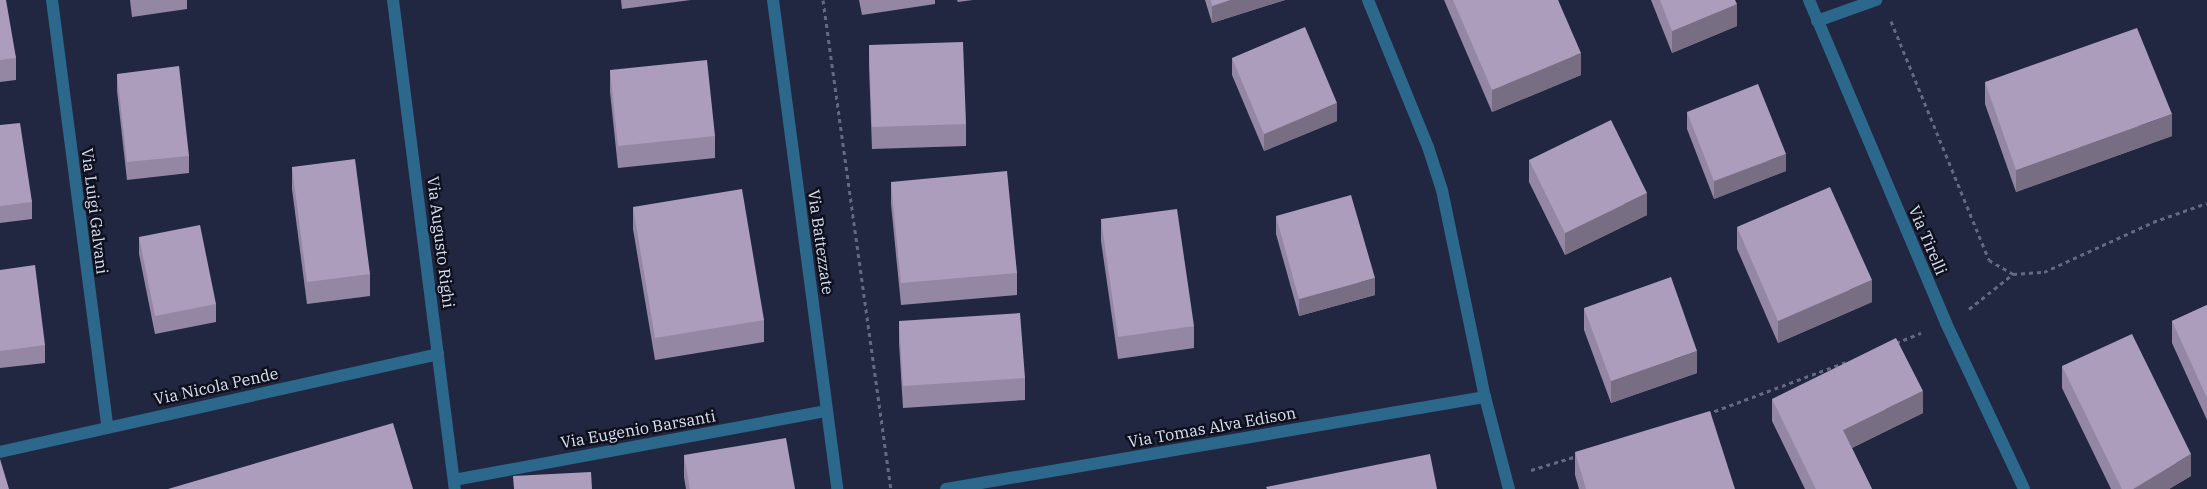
<!DOCTYPE html>
<html>
<head>
<meta charset="utf-8">
<style>
  body { margin:0 }
  #map { position:relative; width:2207px; height:489px; overflow:hidden; background:#212741; font-family:"IBM Plex Serif",serif }
  div>[style] { position:absolute }
  .path>* { height:3px; margin-top:-1.5px; transform-origin:0; background:repeating-linear-gradient(90deg,#646980 0 4px,transparent 0 8px) }
  .minor>* { height:12px; margin:-6px; padding:0 6px; transform-origin:6px; border-radius:6px; background:#2c688b }
  .tertiary>* { height:12px; margin:-6px; padding:0 6px; transform-origin:6px; border-radius:6px; background:#2c688b }
  .wall>* { inset:0; background:#9487a3 }
  .shaded-wall>* { inset:0; background:#786e84 }
  .building>* { inset:0; background:#ac9dbd }
  span { translate:-50% -50%; white-space:nowrap; text-align:center; line-height:1.15; -webkit-text-stroke:5px #0e111d; paint-order:stroke }
  .street-label { font-size:16px; color:#dbe0f1 }
</style>
</head>
<body>
<div id="map">
  <div class="path">
    <i style="left:823px;top:0;width:494px;rotate:82.1deg"></i>
    <i style="left:1891px;top:21px;width:258px;rotate:67.7deg"></i>
    <i style="left:1989px;top:260px;width:28px;rotate:30deg"></i>
    <i style="left:2013px;top:274px;width:31px;rotate:-4deg"></i>
    <i style="left:2044px;top:272px;width:120px;rotate:-24.6deg"></i>
    <i style="left:2153px;top:222px;width:57px;rotate:-19.4deg"></i>
    <i style="left:1969px;top:309px;width:56px;rotate:-38.5deg"></i>
    <i style="left:1896px;top:343px;width:27px;rotate:-22deg"></i>
    <i style="left:1707px;top:414px;width:148px;rotate:-20.5deg"></i>
    <i style="left:1531px;top:470px;width:48px;rotate:-16.9deg"></i>
  </div>
  <div class="minor">
    <i style="left:52px;top:0;width:430px;rotate:82.6deg"></i>
    <i style="left:393px;top:0;width:493px;rotate:82.8deg"></i>
    <i style="left:1368px;top:0;width:159px;rotate:67.8deg"></i>
    <i style="left:1428px;top:147px;width:45px;rotate:72deg"></i>
    <i style="left:1442px;top:190px;width:211px;rotate:78.3deg"></i>
    <i style="left:1485px;top:397px;width:95px;rotate:75.4deg"></i>
    <i style="left:1809px;top:0;width:351px;rotate:67deg"></i>
    <i style="left:1946px;top:323px;width:183px;rotate:64.8deg"></i>
    <i style="left:1817px;top:21px;width:63px;rotate:-19.6deg"></i>
    <i style="left:0;top:452px;width:449px;rotate:-12.6deg"></i>
    <i style="left:454px;top:480px;width:379px;rotate:-10.5deg"></i>
    <i style="left:946px;top:489px;width:547px;rotate:-9.69deg"></i>
  </div>
  <div class="tertiary">
    <i style="left:773px;top:0;width:493px;rotate:82.5deg"></i>
  </div>
  <div class="wall">
    <i style="clip-path:polygon(0 0,16px 58px,16px 80px,0 82px)"></i>
    <i style="clip-path:polygon(130px 0,187px 0,187px 9px,132px 17px)"></i>
    <i style="clip-path:polygon(621px 0,691px 0,622px 9px)"></i>
    <i style="clip-path:polygon(859px 0,935px 0,935px 4px,862px 15px)"></i>
    <i style="clip-path:polygon(957px 0,973px 0,958px 2px)"></i>
    <i style="clip-path:polygon(1205px 0,1285px 0,1212px 23px)"></i>
    <i style="clip-path:polygon(1444px 0,1558px 0,1581px 75px,1492px 112px)"></i>
    <i style="clip-path:polygon(1651px 0,1735px 0,1737px 26px,1672px 53px)"></i>
    <i style="clip-path:polygon(869px 45px,966px 124px,966px 146px,872px 149px,869px 67px)"></i>
    <i style="clip-path:polygon(1232px 58px,1337px 121px,1264px 151px,1232px 75px)"></i>
    <i style="clip-path:polygon(610px 70px,715px 136px,715px 158px,618px 168px,610px 92px)"></i>
    <i style="clip-path:polygon(117px 74px,189px 156px,189px 173px,127px 180px,117px 91px)"></i>
    <i style="clip-path:polygon(1985px 82px,2172px 136px,2016px 192px,1985px 104px)"></i>
    <i style="clip-path:polygon(1687px 112px,1786px 171px,1714px 199px,1687px 129px)"></i>
    <i style="clip-path:polygon(0 125px,32px 202px,32px 219px,0 223px)"></i>
    <i style="clip-path:polygon(1529px 160px,1647px 215px,1565px 255px,1529px 182px)"></i>
    <i style="clip-path:polygon(292px 167px,370px 274px,370px 296px,307px 304px,292px 189px)"></i>
    <i style="clip-path:polygon(891px 182px,1017px 273px,1017px 295px,901px 305px,891px 204px)"></i>
    <i style="clip-path:polygon(633px 207px,764px 320px,764px 342px,655px 360px,633px 229px)"></i>
    <i style="clip-path:polygon(1276px 216px,1375px 295px,1299px 316px,1276px 234px)"></i>
    <i style="clip-path:polygon(1101px 219px,1194px 326px,1194px 348px,1118px 359px,1101px 241px)"></i>
    <i style="clip-path:polygon(1737px 227px,1872px 302px,1778px 343px,1737px 249px)"></i>
    <i style="clip-path:polygon(139px 237px,216px 304px,216px 322px,155px 334px,139px 254px)"></i>
    <i style="clip-path:polygon(0 270px,45px 345px,45px 363px,0 368px)"></i>
    <i style="clip-path:polygon(2207px 305px,2207px 420px,2172px 343px,2172px 321px)"></i>
    <i style="clip-path:polygon(1584px 308px,1697px 373px,1611px 403px,1584px 330px)"></i>
    <i style="clip-path:polygon(899px 321px,1025px 378px,1025px 400px,903px 408px,899px 343px)"></i>
    <i style="clip-path:polygon(2062px 366px,2191px 476px,2169px 489px,2111px 489px,2062px 388px)"></i>
    <i style="clip-path:polygon(1772px 399px,1923px 413px,1852px 448px,1872px 489px,1805px 489px,1772px 421px)"></i>
    <i style="clip-path:polygon(1575px 452px,1735px 489px,1579px 489px,1575px 475px)"></i>
    <i style="clip-path:polygon(684px 455px,795px 489px,686px 489px,684px 477px)"></i>
  </div>
  <div class="shaded-wall">
    <i style="clip-path:polygon(1230px 0,1285px 0,1212px 23px,1212px 6px)"></i>
    <i style="clip-path:polygon(1737px 4px,1737px 26px,1672px 53px,1672px 31px)"></i>
    <i style="clip-path:polygon(1581px 53px,1581px 75px,1492px 112px,1492px 90px)"></i>
    <i style="clip-path:polygon(1337px 103px,1337px 121px,1264px 151px,1264px 134px)"></i>
    <i style="clip-path:polygon(2172px 114px,2172px 136px,2016px 192px,2016px 170px)"></i>
    <i style="clip-path:polygon(1786px 154px,1786px 171px,1714px 199px,1714px 181px)"></i>
    <i style="clip-path:polygon(1647px 193px,1647px 215px,1565px 255px,1565px 233px)"></i>
    <i style="clip-path:polygon(1375px 278px,1375px 295px,1299px 316px,1299px 299px)"></i>
    <i style="clip-path:polygon(1872px 280px,1872px 302px,1778px 343px,1778px 321px)"></i>
    <i style="clip-path:polygon(1697px 351px,1697px 373px,1611px 403px,1611px 381px)"></i>
    <i style="clip-path:polygon(1923px 391px,1923px 413px,1843px 452px,1843px 430px)"></i>
    <i style="clip-path:polygon(2191px 454px,2191px 476px,2169px 489px,2133px 489px)"></i>
  </div>
  <div class="building">
    <i style="clip-path:polygon(0 0,6px 0,16px 58px,0 60px)"></i>
    <i style="clip-path:polygon(1211px 0,1230px 0,1212px 6px)"></i>
    <i style="clip-path:polygon(1453px 0,1558px 0,1581px 53px,1492px 90px)"></i>
    <i style="clip-path:polygon(1660px 0,1735px 0,1737px 4px,1672px 31px)"></i>
    <i style="clip-path:polygon(1305px 27px,1337px 103px,1264px 134px,1232px 58px)"></i>
    <i style="clip-path:polygon(2137px 28px,2172px 114px,2016px 170px,1985px 82px)"></i>
    <i style="clip-path:polygon(963px 42px,966px 124px,872px 127px,869px 45px)"></i>
    <i style="clip-path:polygon(707px 60px,715px 136px,618px 146px,610px 70px)"></i>
    <i style="clip-path:polygon(179px 66px,189px 156px,127px 162px,117px 74px)"></i>
    <i style="clip-path:polygon(1758px 84px,1786px 154px,1714px 181px,1687px 112px)"></i>
    <i style="clip-path:polygon(1611px 120px,1647px 193px,1565px 233px,1529px 160px)"></i>
    <i style="clip-path:polygon(20px 123px,32px 202px,0 206px,0 125px)"></i>
    <i style="clip-path:polygon(355px 159px,370px 274px,307px 282px,292px 167px)"></i>
    <i style="clip-path:polygon(1007px 171px,1017px 273px,901px 283px,891px 182px)"></i>
    <i style="clip-path:polygon(1830px 187px,1872px 280px,1778px 321px,1737px 227px)"></i>
    <i style="clip-path:polygon(742px 189px,764px 320px,655px 338px,633px 207px)"></i>
    <i style="clip-path:polygon(1351px 195px,1375px 278px,1299px 299px,1276px 216px)"></i>
    <i style="clip-path:polygon(1177px 209px,1194px 326px,1118px 337px,1101px 219px)"></i>
    <i style="clip-path:polygon(200px 225px,216px 304px,155px 316px,139px 237px)"></i>
    <i style="clip-path:polygon(35px 265px,45px 345px,0 351px,0 270px)"></i>
    <i style="clip-path:polygon(1671px 277px,1697px 351px,1611px 381px,1584px 308px)"></i>
    <i style="clip-path:polygon(2207px 305px,2207px 398px,2172px 321px)"></i>
    <i style="clip-path:polygon(1020px 313px,1025px 378px,903px 386px,899px 321px)"></i>
    <i style="clip-path:polygon(2132px 334px,2191px 454px,2133px 489px,2122px 489px,2062px 366px)"></i>
    <i style="clip-path:polygon(1896px 338px,1923px 391px,1843px 430px,1872px 489px,1816px 489px,1772px 399px)"></i>
    <i style="clip-path:polygon(1710px 411px,1735px 489px,1586px 489px,1575px 452px)"></i>
    <i style="clip-path:polygon(393px 423px,413px 489px,168px 489px)"></i>
    <i style="clip-path:polygon(786px 438px,795px 489px,690px 489px,684px 455px)"></i>
    <i style="clip-path:polygon(1430px 454px,1437px 489px,1267px 489px,1266px 487px)"></i>
    <i style="clip-path:polygon(0 459px,9px 489px,0 489px)"></i>
    <i style="clip-path:polygon(591px 472px,592px 489px,514px 489px,513px 476px)"></i>
  </div>
  <div class="street-label">
    <span style="left:95px;top:211px;rotate:83deg">Via Luigi Galvani</span>
    <span style="left:1928px;top:240px;rotate:67deg">Via Tirelli</span>
    <span style="left:441px;top:242px;rotate:83deg">Via Augusto Righi</span>
    <span style="left:821px;top:242px;rotate:82deg">Via Battezzate</span>
    <span style="left:216px;top:386px;rotate:-12deg">Via Nicola Pende</span>
    <span style="left:1212px;top:427px;rotate:-10deg">Via Tomas Alva Edison</span>
    <span style="left:638px;top:429px;rotate:-10deg">Via Eugenio Barsanti</span>
  </div>
</div>
</body>
</html>
